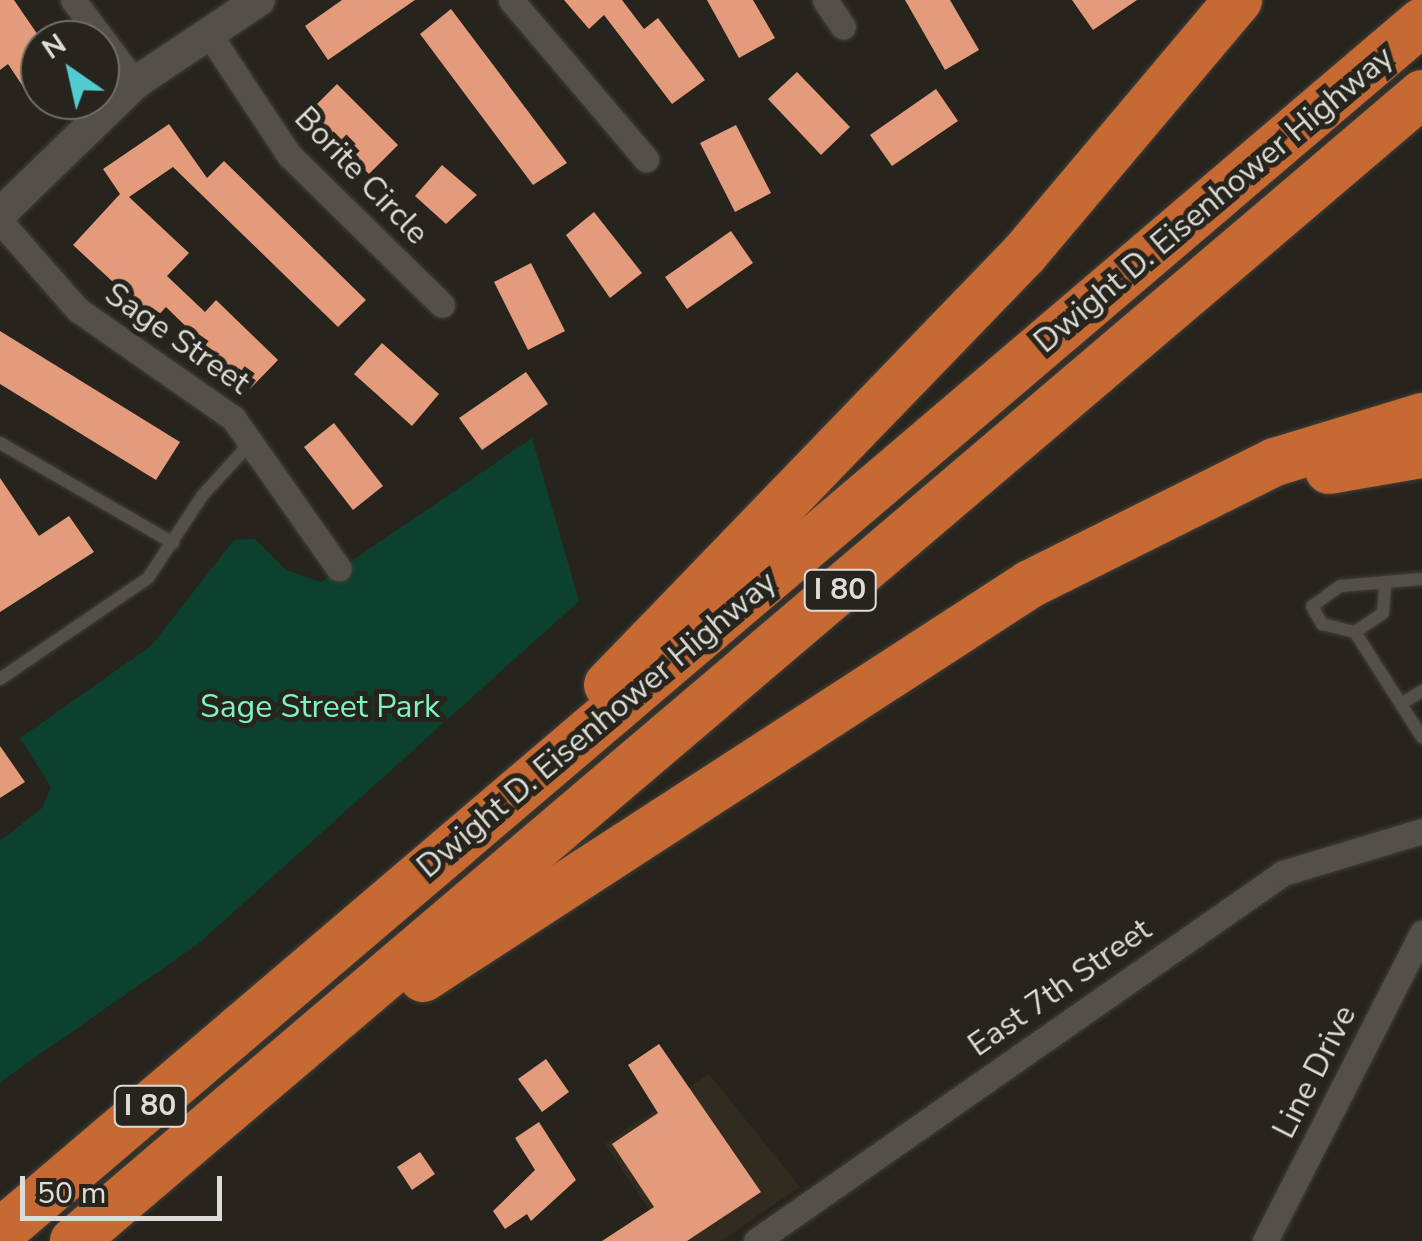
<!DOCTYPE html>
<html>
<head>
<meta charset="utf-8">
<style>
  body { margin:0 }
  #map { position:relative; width:1422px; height:1241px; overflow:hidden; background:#26241d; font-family:"Nunito Sans",sans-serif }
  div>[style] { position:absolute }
  .built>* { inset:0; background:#322c20 }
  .green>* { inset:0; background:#0b412e }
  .building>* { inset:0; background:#e39b7b }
  .roads { filter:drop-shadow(0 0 2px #413f39) drop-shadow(0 0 2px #413f39) }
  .service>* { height:12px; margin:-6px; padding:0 6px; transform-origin:6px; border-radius:6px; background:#535049 }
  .minor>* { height:25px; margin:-12.5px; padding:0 12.5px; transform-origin:12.5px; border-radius:12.5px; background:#535049 }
  .tertiary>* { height:32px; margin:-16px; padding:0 16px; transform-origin:16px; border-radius:16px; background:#535049 }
  .motorway>* { height:48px; margin:-24px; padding:0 24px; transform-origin:24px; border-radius:24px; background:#c66933 }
  span { translate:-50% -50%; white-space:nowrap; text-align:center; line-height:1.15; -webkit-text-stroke:10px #26241d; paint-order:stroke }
  .shield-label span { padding:2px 8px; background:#26241d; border:2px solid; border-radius:8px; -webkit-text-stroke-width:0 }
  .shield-label { font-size:30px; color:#dedcd8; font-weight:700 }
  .street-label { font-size:32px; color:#dedcd8 }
  .park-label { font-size:32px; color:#7ef2c1 }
  .north { position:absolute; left:20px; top:20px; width:100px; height:100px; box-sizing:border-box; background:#26241d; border:2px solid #706e68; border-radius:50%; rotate:326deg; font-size:28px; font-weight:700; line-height:40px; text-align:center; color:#dedcd8 }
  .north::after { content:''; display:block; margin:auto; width:35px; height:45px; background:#52ccd1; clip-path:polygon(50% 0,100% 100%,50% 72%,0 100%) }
  .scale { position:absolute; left:20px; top:1176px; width:202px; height:45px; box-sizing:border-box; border:5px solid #dedcd8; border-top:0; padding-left:12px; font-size:30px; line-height:35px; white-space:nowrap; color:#dedcd8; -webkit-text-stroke:8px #26241d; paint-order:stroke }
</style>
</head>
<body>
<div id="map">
  <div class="built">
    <i style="clip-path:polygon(709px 1074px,800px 1187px,721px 1241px,670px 1241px,605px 1144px)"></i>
  </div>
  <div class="green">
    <i style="clip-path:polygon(532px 438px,579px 601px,198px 944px,0 1082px,0 841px,42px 808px,51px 787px,20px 738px,151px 646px,234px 540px,255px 539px,286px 570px,321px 582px)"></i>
  </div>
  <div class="building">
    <i style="clip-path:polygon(0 0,14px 0,40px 38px,40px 77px,24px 88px,8px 64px,0 70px)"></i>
    <i style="clip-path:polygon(342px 0,415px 0,328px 60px,305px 26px)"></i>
    <i style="clip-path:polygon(564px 0,622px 0,644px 29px,658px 18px,705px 80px,672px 104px,604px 15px,589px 29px)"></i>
    <i style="clip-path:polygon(707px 0,753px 0,775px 38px,739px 58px)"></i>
    <i style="clip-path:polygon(905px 0,950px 0,979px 50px,945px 70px)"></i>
    <i style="clip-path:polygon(1072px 0,1137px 0,1093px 30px)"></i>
    <i style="clip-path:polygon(451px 9px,567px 163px,533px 185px,420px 34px)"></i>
    <i style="clip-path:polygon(797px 72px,850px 127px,821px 155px,768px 99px)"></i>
    <i style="clip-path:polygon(337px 84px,398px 145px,369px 174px,308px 113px)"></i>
    <i style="clip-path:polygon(936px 89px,958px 121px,892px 166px,870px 135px)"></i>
    <i style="clip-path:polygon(169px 124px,207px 178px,224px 161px,366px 300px,338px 327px,173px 167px,129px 197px,189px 253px,167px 276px,205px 312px,216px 300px,278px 360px,250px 389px,166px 307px,154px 320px,73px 245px,120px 194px,103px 169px)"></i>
    <i style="clip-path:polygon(736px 125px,771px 193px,735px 212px,700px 143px)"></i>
    <i style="clip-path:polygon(442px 165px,477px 195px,446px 224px,415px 196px)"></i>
    <i style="clip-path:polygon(594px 212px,642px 273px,610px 298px,566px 235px)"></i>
    <i style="clip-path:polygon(731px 231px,753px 263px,687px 309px,665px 277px)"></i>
    <i style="clip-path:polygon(531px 263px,565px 331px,528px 350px,494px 282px)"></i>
    <i style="clip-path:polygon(0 331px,180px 442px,156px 480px,0 384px)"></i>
    <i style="clip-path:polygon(382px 343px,439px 394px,412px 426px,354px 374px)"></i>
    <i style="clip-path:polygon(526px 372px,548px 404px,482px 450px,459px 418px)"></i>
    <i style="clip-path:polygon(334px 423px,383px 486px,353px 510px,304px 447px)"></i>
    <i style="clip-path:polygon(0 478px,39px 536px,69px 516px,94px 552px,0 612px)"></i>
    <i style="clip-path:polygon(0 746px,25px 782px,0 798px)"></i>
    <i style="clip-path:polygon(659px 1044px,761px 1192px,687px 1241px,602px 1241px,654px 1207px,612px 1144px,658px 1113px,628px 1065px)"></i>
    <i style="clip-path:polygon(546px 1059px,569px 1092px,542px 1112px,518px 1079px)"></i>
    <i style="clip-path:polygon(539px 1122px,576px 1180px,531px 1221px,527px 1214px,505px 1229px,493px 1211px,535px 1170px,515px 1138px)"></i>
    <i style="clip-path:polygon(420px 1152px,435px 1174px,412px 1190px,397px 1167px)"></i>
  </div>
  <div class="roads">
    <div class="service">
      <i style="left:0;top:443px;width:200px;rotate:30deg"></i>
      <i style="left:1422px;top:579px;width:82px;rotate:175.1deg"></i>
      <i style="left:1340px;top:586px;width:34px;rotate:144deg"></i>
      <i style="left:1312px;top:606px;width:21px;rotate:61deg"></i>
      <i style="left:1322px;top:624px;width:34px;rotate:14deg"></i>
      <i style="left:1355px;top:632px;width:125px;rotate:57.5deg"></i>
      <i style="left:1355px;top:632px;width:34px;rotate:-34deg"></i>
      <i style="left:1383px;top:613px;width:31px;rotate:-86deg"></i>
      <i style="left:0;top:679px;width:179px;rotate:-34.3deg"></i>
      <i style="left:148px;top:578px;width:98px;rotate:-56.6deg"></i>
      <i style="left:202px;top:496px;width:74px;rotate:-47.7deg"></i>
      <i style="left:1401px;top:704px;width:25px;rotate:-32deg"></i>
    </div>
    <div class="minor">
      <i style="left:73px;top:0;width:104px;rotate:53.2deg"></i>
      <i style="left:511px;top:0;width:209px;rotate:49.7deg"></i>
      <i style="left:825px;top:0;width:32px;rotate:56deg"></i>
      <i style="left:209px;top:34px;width:145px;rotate:56.5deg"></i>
      <i style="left:289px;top:155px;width:214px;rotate:44.4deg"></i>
      <i style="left:0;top:221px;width:118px;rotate:48.8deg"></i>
      <i style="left:78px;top:310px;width:189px;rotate:34.9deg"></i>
      <i style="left:233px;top:418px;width:184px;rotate:54.9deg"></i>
      <i style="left:756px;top:1241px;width:643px;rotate:-34.93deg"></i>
      <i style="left:1283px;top:873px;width:145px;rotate:-16.8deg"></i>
      <i style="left:1265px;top:1241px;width:346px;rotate:-63deg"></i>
    </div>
    <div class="tertiary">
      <i style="left:0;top:214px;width:188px;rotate:-44.1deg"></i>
      <i style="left:135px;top:83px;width:149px;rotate:-33.8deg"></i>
    </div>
    <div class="motorway">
      <i style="left:1329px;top:470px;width:94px;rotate:-9.8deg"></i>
      <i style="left:608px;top:685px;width:600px;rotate:-46.01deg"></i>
      <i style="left:1025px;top:253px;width:331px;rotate:-49.9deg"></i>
      <i style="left:423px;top:978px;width:724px;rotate:-32.99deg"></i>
      <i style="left:1030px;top:584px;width:274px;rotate:-26.5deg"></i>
      <i style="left:1275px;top:462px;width:154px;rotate:-17deg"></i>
      <i style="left:0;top:1233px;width:1868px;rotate:-40.42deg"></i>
      <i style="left:74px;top:1241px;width:1770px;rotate:-40.39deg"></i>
    </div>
  </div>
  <div class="shield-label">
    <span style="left:840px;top:590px">I 80</span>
    <span style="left:150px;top:1106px">I 80</span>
  </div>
  <div class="street-label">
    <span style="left:361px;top:176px;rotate:46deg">Borite Circle</span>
    <span style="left:1214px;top:200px;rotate:-40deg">Dwight D. Eisenhower Highway</span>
    <span style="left:177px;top:339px;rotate:35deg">Sage Street</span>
    <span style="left:597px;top:725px;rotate:-40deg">Dwight D. Eisenhower Highway</span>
    <span style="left:1060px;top:988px;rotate:-35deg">East 7th Street</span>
    <span style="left:1315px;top:1072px;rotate:-63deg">Line Drive</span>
  </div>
  <div class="park-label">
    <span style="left:320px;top:707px">Sage Street Park</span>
  </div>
  <div class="north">N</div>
  <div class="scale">50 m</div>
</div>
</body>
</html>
